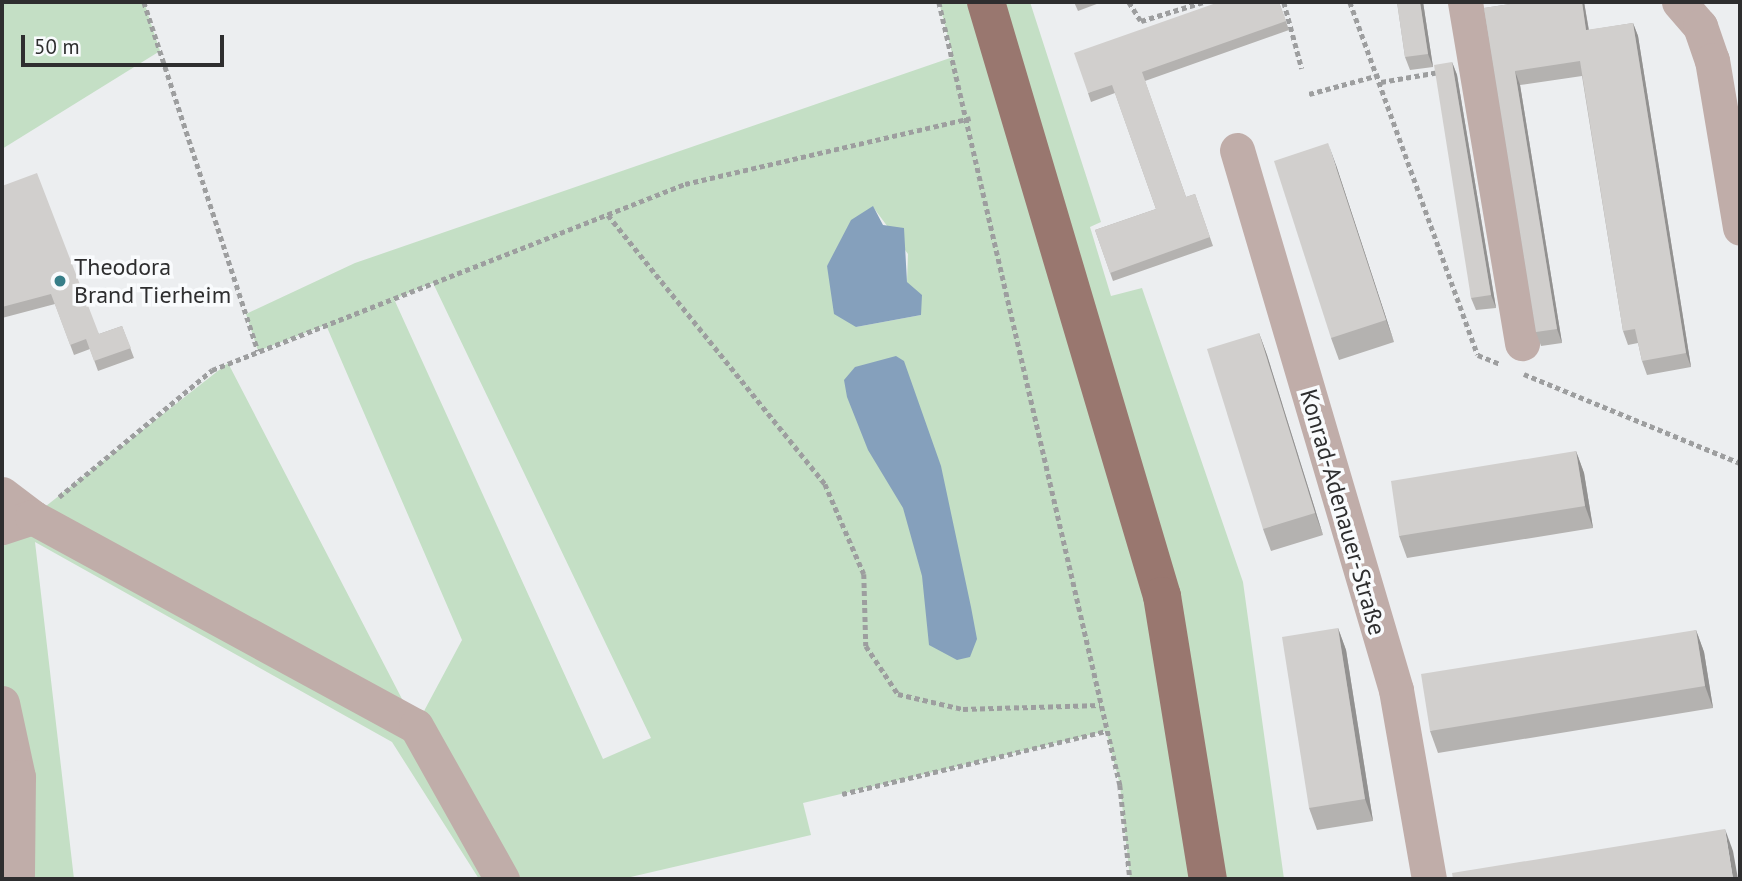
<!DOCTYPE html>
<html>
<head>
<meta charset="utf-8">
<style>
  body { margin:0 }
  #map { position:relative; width:1742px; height:881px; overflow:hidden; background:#eceef0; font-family:"PT Sans",sans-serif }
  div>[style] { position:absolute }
  .green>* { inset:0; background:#c4dfc5 }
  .water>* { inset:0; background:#85a0bc }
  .path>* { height:4.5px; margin-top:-2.25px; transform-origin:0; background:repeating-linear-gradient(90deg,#9d9e9f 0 5px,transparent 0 8.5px) }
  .minor>* { height:35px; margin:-17.5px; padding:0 17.5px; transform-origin:17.5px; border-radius:17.5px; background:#c0ada9 }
  .major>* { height:38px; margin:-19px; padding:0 19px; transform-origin:19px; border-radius:19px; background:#99776f }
  .wall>* { inset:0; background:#b4b2b0 }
  .shaded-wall>* { inset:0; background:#929190 }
  .building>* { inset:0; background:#d1cfcd }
  .dots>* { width:19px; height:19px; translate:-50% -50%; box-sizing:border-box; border:4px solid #f9fbfd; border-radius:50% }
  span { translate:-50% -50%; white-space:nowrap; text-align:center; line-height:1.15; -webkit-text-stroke:7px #f9fbfd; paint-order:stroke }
  .poi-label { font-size:24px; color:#2e2e2f }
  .left { translate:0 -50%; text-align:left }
  .street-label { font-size:24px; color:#2e2e2f }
  .frame { position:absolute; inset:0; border:4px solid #2e2e2f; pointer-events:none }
  .scale { position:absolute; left:21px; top:35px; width:203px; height:32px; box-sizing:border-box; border:4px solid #2e2e2f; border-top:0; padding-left:9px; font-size:21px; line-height:24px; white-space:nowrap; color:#2e2e2f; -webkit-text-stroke:5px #f9fbfd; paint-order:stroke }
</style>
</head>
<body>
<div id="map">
  <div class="green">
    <i style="clip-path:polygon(2px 2px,144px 2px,160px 51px,2px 149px)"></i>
    <i style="clip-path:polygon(evenodd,939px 2px,1030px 2px,1101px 222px,1090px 227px,1111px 296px,1142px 288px,1243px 582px,1284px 879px,1130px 879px,1120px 785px,1106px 731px,803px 803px,811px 835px,622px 879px,479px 879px,392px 742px,35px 542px,74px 879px,2px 879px,2px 527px,32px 517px,228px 363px,416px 726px,462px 640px,326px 325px,258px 351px,246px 314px,355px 263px,953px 57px,939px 2px,873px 207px,908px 254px,907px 282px,921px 315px,856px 327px,827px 266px,873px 207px,939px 2px,433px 283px,651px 738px,603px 759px,394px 299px,433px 283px)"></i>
  </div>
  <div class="water">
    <i style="clip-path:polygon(873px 206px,883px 225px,904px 228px,907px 282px,922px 295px,921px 315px,856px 327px,834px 314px,827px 266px,851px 220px)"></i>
    <i style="clip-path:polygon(896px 356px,904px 361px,941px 466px,971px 607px,977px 639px,970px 657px,957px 660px,929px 645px,922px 576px,903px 508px,868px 450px,847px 397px,844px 380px,855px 367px)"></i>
  </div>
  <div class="path">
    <i style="left:144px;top:2px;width:367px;rotate:71.9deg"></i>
    <i style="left:939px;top:2px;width:804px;rotate:76.98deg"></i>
    <i style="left:1120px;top:785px;width:95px;rotate:83.9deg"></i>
    <i style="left:1129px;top:2px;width:22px;rotate:58deg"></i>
    <i style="left:1141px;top:21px;width:65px;rotate:-17deg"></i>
    <i style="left:1284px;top:2px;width:69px;rotate:75deg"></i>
    <i style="left:1350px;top:2px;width:375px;rotate:70.1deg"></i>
    <i style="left:1478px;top:355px;width:24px;rotate:22deg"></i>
    <i style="left:1381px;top:82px;width:59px;rotate:-9.8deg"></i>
    <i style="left:1309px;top:94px;width:73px;rotate:-15.2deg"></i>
    <i style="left:608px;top:215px;width:346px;rotate:51.1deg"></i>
    <i style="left:825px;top:484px;width:98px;rotate:66.6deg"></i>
    <i style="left:864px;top:574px;width:72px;rotate:88.4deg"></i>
    <i style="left:866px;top:646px;width:58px;rotate:56.3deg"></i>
    <i style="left:898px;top:694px;width:67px;rotate:13deg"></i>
    <i style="left:963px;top:709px;width:137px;rotate:-1.7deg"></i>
    <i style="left:1524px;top:374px;width:234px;rotate:22.4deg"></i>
    <i style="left:59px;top:497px;width:199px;rotate:-39.7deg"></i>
    <i style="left:212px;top:370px;width:508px;rotate:-21.47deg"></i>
    <i style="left:685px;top:184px;width:293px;rotate:-13deg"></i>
    <i style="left:842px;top:794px;width:271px;rotate:-13.4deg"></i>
  </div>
  <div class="minor">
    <i style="left:1465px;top:2px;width:346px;rotate:80.5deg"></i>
    <i style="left:1679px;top:2px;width:32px;rotate:49deg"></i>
    <i style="left:1700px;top:26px;width:36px;rotate:71deg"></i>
    <i style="left:1712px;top:60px;width:170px;rotate:80.5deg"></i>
    <i style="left:1237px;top:150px;width:563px;rotate:73.59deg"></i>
    <i style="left:1396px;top:690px;width:192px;rotate:80.1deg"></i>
    <i style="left:2px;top:494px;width:38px;rotate:37deg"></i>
    <i style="left:2px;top:527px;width:32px;rotate:-18deg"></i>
    <i style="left:32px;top:517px;width:437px;rotate:28.6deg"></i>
    <i style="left:416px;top:726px;width:176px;rotate:60.7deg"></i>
    <i style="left:2px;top:703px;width:76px;rotate:77.8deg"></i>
    <i style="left:18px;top:777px;width:102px;rotate:90.6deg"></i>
  </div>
  <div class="major">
    <i style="left:986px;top:2px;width:620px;rotate:73.5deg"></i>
    <i style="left:1162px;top:596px;width:287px;rotate:80.8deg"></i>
  </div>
  <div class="wall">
    <i style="clip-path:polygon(1074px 2px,1102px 2px,1078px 11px)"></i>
    <i style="clip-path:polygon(1279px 2px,1289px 30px,1145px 81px,1186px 197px,1195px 194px,1213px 246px,1113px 281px,1095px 230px,1156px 209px,1115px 93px,1091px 102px,1088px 93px)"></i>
    <i style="clip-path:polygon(1397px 2px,1423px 2px,1433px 67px,1410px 70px,1405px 57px)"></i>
    <i style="clip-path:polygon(1523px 2px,1584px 2px,1589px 30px,1633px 23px,1638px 36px,1691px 367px,1647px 375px,1642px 361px,1638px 343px,1628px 345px,1623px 331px,1582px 76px,1520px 85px,1562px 343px,1541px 346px,1536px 332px,1484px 8px)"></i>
    <i style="clip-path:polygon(1452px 62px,1457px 75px,1496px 308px,1476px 310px,1471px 298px)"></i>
    <i style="clip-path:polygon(1336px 165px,1394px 342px,1339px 360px,1331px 338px)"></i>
    <i style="clip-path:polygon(2px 205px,99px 334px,122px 326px,134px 358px,98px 371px,90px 349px,74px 355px,55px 304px,2px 318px)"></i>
    <i style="clip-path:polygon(1259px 333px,1267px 355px,1323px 535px,1271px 551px,1263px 529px)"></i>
    <i style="clip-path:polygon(1576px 451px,1584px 473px,1593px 528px,1407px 558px,1399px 536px)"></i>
    <i style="clip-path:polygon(1338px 628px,1346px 650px,1373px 821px,1317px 830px,1309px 808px)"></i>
    <i style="clip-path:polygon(1696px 630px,1704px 652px,1713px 708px,1438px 753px,1430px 731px)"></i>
  </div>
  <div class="shaded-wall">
    <i style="clip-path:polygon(1420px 2px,1423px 2px,1433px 67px,1428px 54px)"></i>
    <i style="clip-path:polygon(1582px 2px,1584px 2px,1591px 44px,1586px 30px)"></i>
    <i style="clip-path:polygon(1633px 23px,1638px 36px,1691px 367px,1686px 353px)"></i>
    <i style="clip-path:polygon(1452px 62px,1457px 75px,1496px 308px,1491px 295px)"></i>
    <i style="clip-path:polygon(1515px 71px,1520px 85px,1562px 343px,1557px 329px)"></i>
    <i style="clip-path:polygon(1328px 143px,1336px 165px,1394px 342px,1386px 320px)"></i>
    <i style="clip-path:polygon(1259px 333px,1267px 355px,1323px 535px,1315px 513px)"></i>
    <i style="clip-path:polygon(1576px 451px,1584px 473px,1593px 528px,1585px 506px)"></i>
    <i style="clip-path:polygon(1338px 628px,1346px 650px,1373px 821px,1365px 799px)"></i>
    <i style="clip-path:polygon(1696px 630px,1704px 652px,1713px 708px,1705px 686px)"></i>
    <i style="clip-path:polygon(1725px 829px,1733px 851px,1738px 879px,1733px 879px)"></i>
  </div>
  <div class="building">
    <i style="clip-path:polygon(1219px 2px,1279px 2px,1286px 21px,1142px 72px,1186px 197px,1195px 194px,1210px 237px,1110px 273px,1095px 230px,1156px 209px,1112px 85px,1088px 93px,1074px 53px)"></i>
    <i style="clip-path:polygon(1397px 2px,1420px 2px,1428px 54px,1405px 57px)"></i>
    <i style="clip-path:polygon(1523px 2px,1582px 2px,1586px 30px,1633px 23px,1686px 353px,1642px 361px,1635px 329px,1623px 331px,1580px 61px,1515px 71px,1557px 329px,1536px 332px,1484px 8px)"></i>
    <i style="clip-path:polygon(1452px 62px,1491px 295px,1471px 298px,1434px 65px)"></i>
    <i style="clip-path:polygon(1328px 143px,1386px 320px,1331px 338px,1274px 161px)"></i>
    <i style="clip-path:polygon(37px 173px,99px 334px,122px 326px,131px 348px,94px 361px,86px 339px,70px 345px,51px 294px,2px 307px,2px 205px,4px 204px,2px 198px,2px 186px)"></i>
    <i style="clip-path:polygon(1259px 333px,1315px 513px,1263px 529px,1207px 349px)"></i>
    <i style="clip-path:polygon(1576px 451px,1585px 506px,1399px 536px,1391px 481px)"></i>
    <i style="clip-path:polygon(1338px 628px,1365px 799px,1309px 808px,1282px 637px)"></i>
    <i style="clip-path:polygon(1696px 630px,1705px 686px,1430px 731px,1421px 674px)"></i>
    <i style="clip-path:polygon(1725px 829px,1733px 879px,1453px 879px,1452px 873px)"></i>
  </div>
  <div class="dots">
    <i style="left:60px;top:281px;background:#377e88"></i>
  </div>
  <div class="poi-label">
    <span class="left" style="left:74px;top:281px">Theodora<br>Brand Tierheim</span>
  </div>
  <div class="street-label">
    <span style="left:1343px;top:512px;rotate:74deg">Konrad-Adenauer-Straße</span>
  </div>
  <div class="frame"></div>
  <div class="scale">50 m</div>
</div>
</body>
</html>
